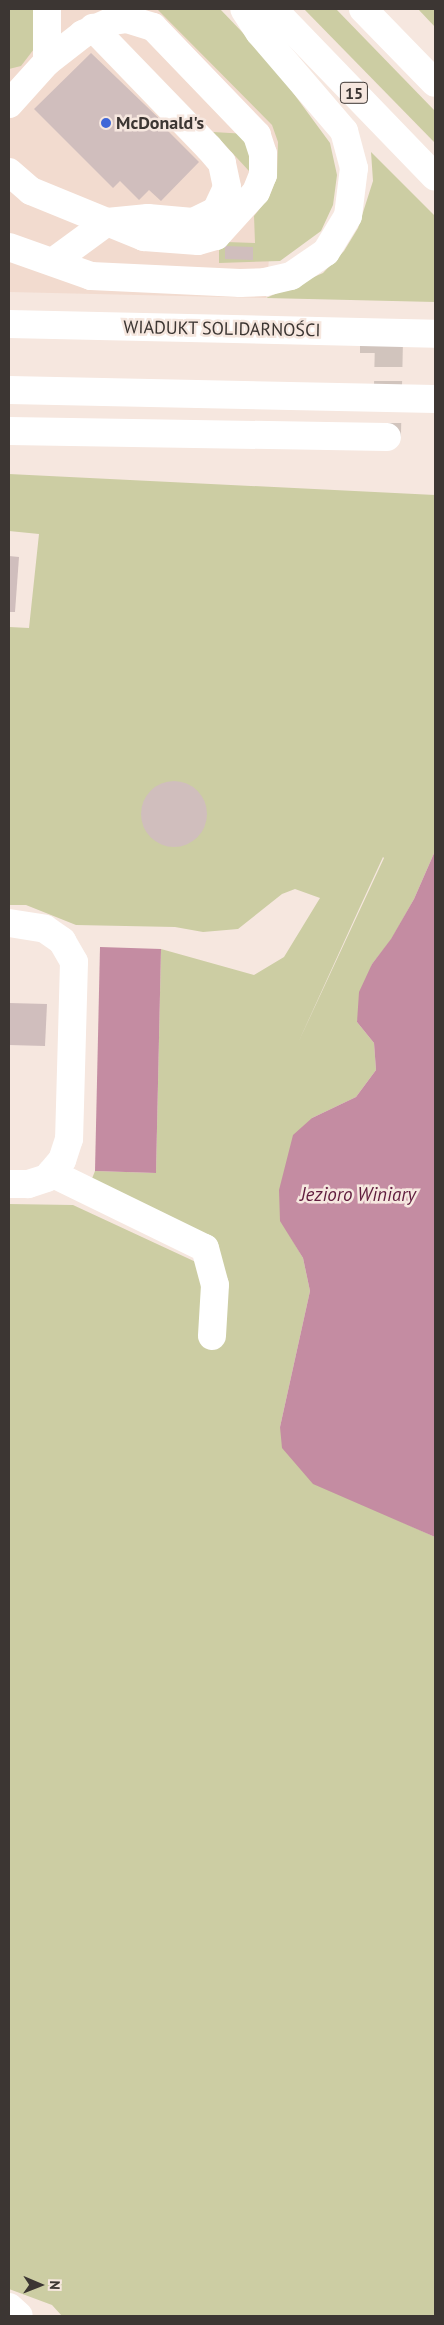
<!DOCTYPE html>
<html>
<head>
<meta charset="utf-8">
<style>
  body { margin:0 }
  #map { position:relative; width:444px; height:2325px; overflow:hidden; background:#f6e7df; font-family:"PT Sans",sans-serif }
  div>[style] { position:absolute }
  .built>* { inset:0; background:#f2dbcf }
  .green>* { inset:0; background:#cccda3 }
  .water>* { inset:0; background:#c48ca2 }
  .building>* { inset:0; background:#d0bebd }
  .round { border-radius:50% }
  .minor-tunnel>* { height:28px; margin-top:-14px; transform-origin:0; background:repeating-linear-gradient(90deg,#d1c4bd 0 28px,transparent 0 42px) }
  .minor>* { height:28px; margin:-14px; padding:0 14px; transform-origin:14px; border-radius:14px; background:#fff }
  .major>* { height:28px; margin:-14px; padding:0 14px; transform-origin:14px; border-radius:14px; background:#fff }
  .dots>* { width:14px; height:14px; translate:-50% -50%; box-sizing:border-box; border:2px solid #f6e7df; border-radius:50% }
  span { translate:-50% -50%; white-space:nowrap; text-align:center; line-height:1.15; -webkit-text-stroke:5px #f6e7df; paint-order:stroke }
  .shield-label span { padding:1px 4px; background:#f6e7df; border:1px solid; border-radius:4px; -webkit-text-stroke-width:0 }
  .shield-label { font-size:16px; color:#3c3633; font-weight:700 }
  .poi-label { font-size:18px; color:#3c3633; font-weight:700 }
  .left { translate:0 -50%; text-align:left }
  .street-label { font-size:18px; color:#3c3633 }
  .water-label { font-size:19px; color:#601d3e; font-style:italic }
  .frame { position:absolute; inset:0; border:10px solid #3c3633; pointer-events:none }
  .north { position:absolute; left:15px; top:2260px; width:50px; height:50px; -webkit-text-stroke:4px #f6e7df; paint-order:stroke; rotate:91deg; font-size:14px; font-weight:700; line-height:20px; text-align:center; color:#3c3633 }
  .north::after { content:''; display:block; margin:auto; width:18px; height:22px; background:#3c3633; clip-path:polygon(50% 0,100% 100%,50% 72%,0 100%) }
</style>
</head>
<body>
<div id="map">
  <div class="built">
    <i style="clip-path:polygon(9px 9px,166px 9px,279px 126px,293px 157px,271px 231px,266px 298px,9px 292px)"></i>
  </div>
  <div class="green">
    <i style="clip-path:polygon(10px 9px,34px 9px,34px 49px,21px 66px,9px 69px)"></i>
    <i style="clip-path:polygon(153px 9px,220px 9px,269px 60px,330px 143px,337px 175px,333px 205px,321px 231px,280px 261px,219px 263px,219px 247px,226px 242px,255px 243px,254px 216px,269px 197px,277px 177px,278px 142px,272px 125px,158px 10px)"></i>
    <i style="clip-path:polygon(304px 9px,336px 9px,435px 111px,435px 143px)"></i>
    <i style="clip-path:polygon(418px 9px,435px 9px,435px 27px)"></i>
    <i style="clip-path:polygon(213px 132px,247px 134px,252px 163px,249px 171px)"></i>
    <i style="clip-path:polygon(371px 152px,435px 216px,435px 302px,266px 298px,323px 273px,344px 251px,358px 228px,373px 181px)"></i>
    <i style="clip-path:polygon(evenodd,9px 474px,435px 495px,435px 851px,414px 899px,391px 940px,372px 964px,357px 1022px,374px 1043px,376px 1070px,356px 1097px,312px 1118px,281px 1221px,303px 1258px,310px 1291px,280px 1427px,380px 1512px,435px 1537px,435px 2316px,62px 2316px,52px 2305px,9px 2289px,9px 1204px,73px 1205px,198px 1263px,210px 1237px,91px 1181px,95px 1171px,156px 1173px,161px 949px,254px 975px,284px 957px,320px 898px,295px 889px,282px 894px,238px 929px,203px 932px,175px 927px,76px 925px,26px 905px,9px 905px,9px 627px,29px 628px,39px 534px,9px 531px,9px 474px,383px 857px,384px 858px,298px 1043px,359px 909px,383px 857px)"></i>
  </div>
  <div class="water">
    <i style="clip-path:polygon(435px 851px,435px 1537px,313px 1484px,282px 1448px,280px 1427px,310px 1291px,303px 1258px,280px 1221px,279px 1190px,293px 1135px,312px 1118px,356px 1097px,376px 1070px,374px 1043px,357px 1022px,359px 992px,372px 964px,391px 939px,414px 899px)"></i>
    <i style="clip-path:polygon(100px 947px,161px 949px,156px 1173px,95px 1171px)"></i>
  </div>
  <div class="building">
    <i style="clip-path:polygon(91px 53px,169px 128px,167px 130px,199px 162px,161px 201px,149px 190px,139px 200px,120px 181px,113px 188px,34px 109px)"></i>
    <i style="clip-path:polygon(225px 246px,253px 247px,253px 260px,225px 259px)"></i>
    <i style="clip-path:polygon(9px 556px,19px 557px,15px 612px,9px 612px)"></i>
    <i class="round" style="left:141px;top:781px;width:66px;height:66px"></i>
    <i style="clip-path:polygon(9px 1003px,47px 1004px,45px 1046px,9px 1045px)"></i>
  </div>
  <div class="minor-tunnel">
    <i style="left:360px;top:339px;width:29px"></i>
    <i style="left:389px;top:339px;width:98px;rotate:91.2deg"></i>
  </div>
  <div class="minor">
    <i style="left:9px;top:104px;width:57px;rotate:-47.9deg"></i>
    <i style="left:47px;top:62px;width:53px;rotate:-90deg"></i>
    <i style="left:9px;top:172px;width:29px;rotate:41deg"></i>
    <i style="left:31px;top:191px;width:122px;rotate:22.2deg"></i>
    <i style="left:144px;top:237px;width:54px;rotate:4.2deg"></i>
    <i style="left:198px;top:241px;width:19px;rotate:-16deg"></i>
    <i style="left:216px;top:236px;width:59px;rotate:-47.7deg"></i>
    <i style="left:256px;top:192px;width:18px;rotate:-68deg"></i>
    <i style="left:263px;top:175px;width:21px;rotate:-90deg"></i>
    <i style="left:263px;top:154px;width:20px;rotate:-108deg"></i>
    <i style="left:257px;top:135px;width:150px;rotate:-133.9deg"></i>
    <i style="left:153px;top:27px;width:27px;rotate:-163deg"></i>
    <i style="left:127px;top:19px;width:15px;rotate:172deg"></i>
    <i style="left:112px;top:21px;width:32px;rotate:156deg"></i>
    <i style="left:83px;top:34px;width:46px;rotate:142.1deg"></i>
    <i style="left:9px;top:247px;width:87px;rotate:19.5deg"></i>
    <i style="left:91px;top:276px;width:149px;rotate:2.7deg"></i>
    <i style="left:240px;top:283px;width:25px;rotate:-2deg"></i>
    <i style="left:265px;top:282px;width:27px;rotate:-13deg"></i>
    <i style="left:291px;top:276px;width:42px;rotate:-34.4deg"></i>
    <i style="left:326px;top:252px;width:42px;rotate:-58.6deg"></i>
    <i style="left:348px;top:216px;width:48px;rotate:-82.9deg"></i>
    <i style="left:354px;top:168px;width:38px;rotate:-105deg"></i>
    <i style="left:344px;top:131px;width:130px;rotate:-130.6deg"></i>
    <i style="left:259px;top:32px;width:27px;rotate:-123deg"></i>
    <i style="left:54px;top:261px;width:66px;rotate:-36.3deg"></i>
    <i style="left:107px;top:222px;width:41px;rotate:-5.6deg"></i>
    <i style="left:148px;top:218px;width:45px;rotate:5.1deg"></i>
    <i style="left:193px;top:222px;width:25px;rotate:-26deg"></i>
    <i style="left:216px;top:211px;width:26px;rotate:-65deg"></i>
    <i style="left:227px;top:187px;width:25px;rotate:-102deg"></i>
    <i style="left:222px;top:163px;width:20px;rotate:-131deg"></i>
    <i style="left:209px;top:148px;width:167px;rotate:-134deg"></i>
    <i style="left:9px;top:324px;width:426px;rotate:1.3deg"></i>
    <i style="left:9px;top:390px;width:426px;rotate:1.2deg"></i>
    <i style="left:9px;top:431px;width:378px;rotate:0.9deg"></i>
    <i style="left:9px;top:923px;width:36px;rotate:9deg"></i>
    <i style="left:45px;top:929px;width:21px;rotate:35deg"></i>
    <i style="left:62px;top:941px;width:24px;rotate:60deg"></i>
    <i style="left:74px;top:962px;width:177px;rotate:91.6deg"></i>
    <i style="left:69px;top:1139px;width:22px;rotate:108deg"></i>
    <i style="left:62px;top:1160px;width:23px;rotate:130deg"></i>
    <i style="left:47px;top:1178px;width:20px;rotate:162deg"></i>
    <i style="left:28px;top:1184px;width:19px;rotate:180deg"></i>
    <i style="left:51px;top:1173px;width:171px;rotate:26deg"></i>
    <i style="left:205px;top:1248px;width:38px;rotate:75deg"></i>
    <i style="left:215px;top:1285px;width:51px;rotate:93.4deg"></i>
    <i style="left:9px;top:2307px;width:13px;rotate:42deg"></i>
  </div>
  <div class="major">
    <i style="left:273px;top:9px;width:233px;rotate:46deg"></i>
    <i style="left:363px;top:9px;width:103px;rotate:45.8deg"></i>
  </div>
  <div class="dots">
    <i style="left:106px;top:123px;background:#3f67d8"></i>
  </div>
  <div class="shield-label">
    <span style="left:354px;top:93px">15</span>
  </div>
  <div class="poi-label">
    <span class="left" style="left:116px;top:123px">McDonald's</span>
  </div>
  <div class="street-label">
    <span style="left:222px;top:329px;rotate:1deg">WIADUKT SOLIDARNOŚCI</span>
  </div>
  <div class="water-label">
    <span style="left:358px;top:1195px">Jezioro Winiary</span>
  </div>
  <div class="frame"></div>
  <div class="north">N</div>
</div>
</body>
</html>
